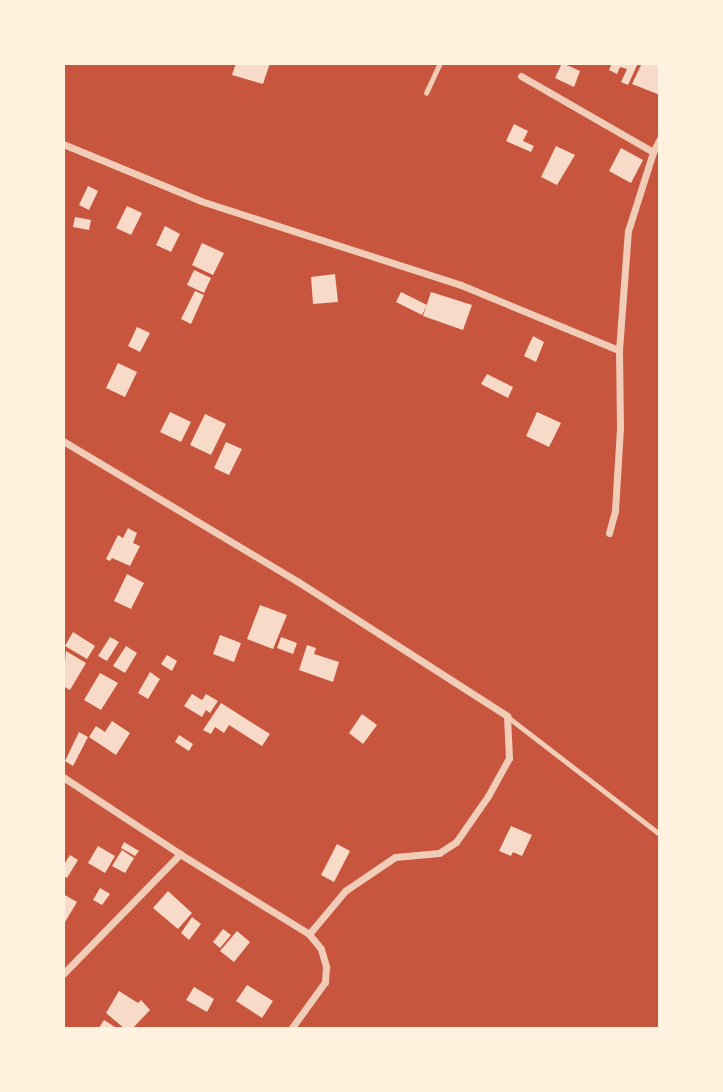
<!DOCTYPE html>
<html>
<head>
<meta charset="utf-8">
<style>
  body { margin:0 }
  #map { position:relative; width:723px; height:1092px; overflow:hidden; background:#c8553d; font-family:"Roboto Serif",serif }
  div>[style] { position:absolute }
  .building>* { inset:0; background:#f7dbc8 }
  .service>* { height:4.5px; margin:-2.25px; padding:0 2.25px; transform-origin:2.25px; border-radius:2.25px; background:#f1ccb7 }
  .minor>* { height:7px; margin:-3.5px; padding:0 3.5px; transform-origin:3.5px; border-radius:3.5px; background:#f1ccb7 }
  span { translate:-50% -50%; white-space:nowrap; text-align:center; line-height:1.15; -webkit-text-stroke:5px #fff3e0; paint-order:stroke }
  .frame { position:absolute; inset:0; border:65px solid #fff3e0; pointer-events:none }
</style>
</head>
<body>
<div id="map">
  <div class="building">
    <i style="clip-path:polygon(236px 63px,270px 63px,263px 84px,232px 75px)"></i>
    <i style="clip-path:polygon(562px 63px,580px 71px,574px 87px,555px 78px)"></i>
    <i style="clip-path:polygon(612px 63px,638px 63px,628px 85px,621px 82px,627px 69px,620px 67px,617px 74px,609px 70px)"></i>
    <i style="clip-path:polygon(642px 63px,660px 63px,660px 95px,632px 84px)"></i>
    <i style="clip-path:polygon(514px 124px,528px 131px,523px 141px,534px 146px,531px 152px,506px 141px)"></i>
    <i style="clip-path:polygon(556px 146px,575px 155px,557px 185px,541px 177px)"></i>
    <i style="clip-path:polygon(621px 148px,643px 160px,631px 183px,609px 171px)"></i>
    <i style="clip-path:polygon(88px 186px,98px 191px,89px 210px,79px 205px)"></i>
    <i style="clip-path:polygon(127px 206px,142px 213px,131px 235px,116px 228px)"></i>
    <i style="clip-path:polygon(75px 217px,91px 220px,89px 230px,73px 227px)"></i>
    <i style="clip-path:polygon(165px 226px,180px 234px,171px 252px,156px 245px)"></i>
    <i style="clip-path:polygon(202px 243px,224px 253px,213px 275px,192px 265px)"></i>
    <i style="clip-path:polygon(194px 270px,211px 278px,204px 293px,187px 285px)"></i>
    <i style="clip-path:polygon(335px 274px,338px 302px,313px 304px,311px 277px)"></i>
    <i style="clip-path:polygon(195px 291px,204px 295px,191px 324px,181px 319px)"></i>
    <i style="clip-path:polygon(401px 292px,427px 305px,422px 315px,396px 302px)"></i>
    <i style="clip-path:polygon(431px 292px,472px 305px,463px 330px,423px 316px)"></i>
    <i style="clip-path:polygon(137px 327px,150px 333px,140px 352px,128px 346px)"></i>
    <i style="clip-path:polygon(533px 336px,544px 342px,536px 362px,524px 356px)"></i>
    <i style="clip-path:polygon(118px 363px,137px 372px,125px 397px,106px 388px)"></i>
    <i style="clip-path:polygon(487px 374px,513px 387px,508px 398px,481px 384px)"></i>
    <i style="clip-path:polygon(170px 412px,191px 422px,181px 442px,160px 432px)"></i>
    <i style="clip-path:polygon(537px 412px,561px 423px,549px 447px,526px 436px)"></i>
    <i style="clip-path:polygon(205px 414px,226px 424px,211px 455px,190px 445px)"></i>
    <i style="clip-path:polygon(226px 442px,242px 449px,229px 475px,214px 468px)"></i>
    <i style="clip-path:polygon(128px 528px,137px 533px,133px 543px,140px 546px,130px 566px,112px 558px,110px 561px,106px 559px,118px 535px,123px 538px)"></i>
    <i style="clip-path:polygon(127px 574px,144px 583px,131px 609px,114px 601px)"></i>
    <i style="clip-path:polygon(260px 605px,287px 615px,273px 649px,247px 639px)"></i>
    <i style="clip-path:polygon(73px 632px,95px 646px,87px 659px,65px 646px)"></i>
    <i style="clip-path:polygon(220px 635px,241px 643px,234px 662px,213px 654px)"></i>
    <i style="clip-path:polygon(110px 637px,119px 642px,107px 661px,98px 656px)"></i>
    <i style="clip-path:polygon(281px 637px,297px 643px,293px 654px,277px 648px)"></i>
    <i style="clip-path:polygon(307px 645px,316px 648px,314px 654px,339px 662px,333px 682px,299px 670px)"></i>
    <i style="clip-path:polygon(126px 646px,137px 653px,125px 673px,113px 666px)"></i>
    <i style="clip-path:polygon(66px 651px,86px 663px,70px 690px,63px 686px)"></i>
    <i style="clip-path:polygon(167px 655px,177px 661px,172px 671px,161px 664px)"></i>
    <i style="clip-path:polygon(150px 672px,160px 679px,148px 699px,138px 693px)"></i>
    <i style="clip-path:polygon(100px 673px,118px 683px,101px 710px,84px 700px)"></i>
    <i style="clip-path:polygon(192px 694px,202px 700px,206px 694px,218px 701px,210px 713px,206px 710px,202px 717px,184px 706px)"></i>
    <i style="clip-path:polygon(221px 703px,270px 734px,262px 746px,229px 725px,224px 733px,215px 727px,211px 734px,203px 730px)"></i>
    <i style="clip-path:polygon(362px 714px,377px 725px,363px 744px,349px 733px)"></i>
    <i style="clip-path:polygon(112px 721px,130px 733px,116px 755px,89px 737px,96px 726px,105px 732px)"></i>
    <i style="clip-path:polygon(79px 732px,88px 737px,73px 766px,65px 761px)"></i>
    <i style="clip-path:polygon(179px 735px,193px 744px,189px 751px,175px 742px)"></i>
    <i style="clip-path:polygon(511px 826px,532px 835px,522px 856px,513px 852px,511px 856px,499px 851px)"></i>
    <i style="clip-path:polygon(124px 842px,139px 851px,135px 856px,121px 848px)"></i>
    <i style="clip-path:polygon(337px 844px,350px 851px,334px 882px,321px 875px)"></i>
    <i style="clip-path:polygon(98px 846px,115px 856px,105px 873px,88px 863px)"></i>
    <i style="clip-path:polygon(122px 850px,134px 858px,125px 873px,112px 866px)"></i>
    <i style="clip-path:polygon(70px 855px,78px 860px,67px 878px,63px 876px,63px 866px)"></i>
    <i style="clip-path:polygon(100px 888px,110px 894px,102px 905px,93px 900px)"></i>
    <i style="clip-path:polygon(168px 891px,192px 913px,178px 929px,153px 908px)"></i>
    <i style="clip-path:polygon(63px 894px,77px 902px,65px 922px,63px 920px)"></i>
    <i style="clip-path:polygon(192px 917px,201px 924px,189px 940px,181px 933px)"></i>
    <i style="clip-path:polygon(223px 929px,231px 935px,220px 948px,213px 942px)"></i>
    <i style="clip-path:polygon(237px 931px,250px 942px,234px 962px,220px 951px)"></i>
    <i style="clip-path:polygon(247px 985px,273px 1001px,262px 1018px,236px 1001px)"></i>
    <i style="clip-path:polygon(194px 987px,214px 999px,207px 1012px,186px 1000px)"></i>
    <i style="clip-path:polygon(119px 991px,138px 1003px,141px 1000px,150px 1010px,132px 1029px,125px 1029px,106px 1013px)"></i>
    <i style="clip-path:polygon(104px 1020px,118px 1029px,98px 1029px)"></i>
  </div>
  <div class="service">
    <i style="left:426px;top:93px;width:33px;rotate:-65deg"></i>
    <i style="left:508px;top:717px;width:192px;rotate:37.6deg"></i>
  </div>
  <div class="minor">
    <i style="left:521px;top:76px;width:152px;rotate:29.9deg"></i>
    <i style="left:63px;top:144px;width:149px;rotate:22.4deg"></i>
    <i style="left:201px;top:201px;width:273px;rotate:17.9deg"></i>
    <i style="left:461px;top:285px;width:171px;rotate:22.4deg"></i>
    <i style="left:63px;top:441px;width:273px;rotate:30.9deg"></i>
    <i style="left:297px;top:581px;width:250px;rotate:32.7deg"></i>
    <i style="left:507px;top:716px;width:42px;rotate:87.3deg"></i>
    <i style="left:509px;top:758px;width:43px;rotate:118.9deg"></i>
    <i style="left:488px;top:796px;width:56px;rotate:124.8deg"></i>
    <i style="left:456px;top:842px;width:20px;rotate:147deg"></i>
    <i style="left:439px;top:853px;width:44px;rotate:174.8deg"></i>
    <i style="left:395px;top:857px;width:60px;rotate:145.8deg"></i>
    <i style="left:345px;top:891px;width:56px;rotate:129.9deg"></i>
    <i style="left:609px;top:533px;width:24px;rotate:-75deg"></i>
    <i style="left:615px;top:510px;width:81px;rotate:-86.5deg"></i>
    <i style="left:620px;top:429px;width:79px;rotate:-90.7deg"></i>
    <i style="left:619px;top:350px;width:119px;rotate:-85.7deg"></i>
    <i style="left:628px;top:231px;width:83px;rotate:-72.4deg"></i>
    <i style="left:653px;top:152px;width:15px;rotate:-62deg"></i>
    <i style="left:63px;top:777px;width:140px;rotate:33.3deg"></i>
    <i style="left:180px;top:854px;width:152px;rotate:31.8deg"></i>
    <i style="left:309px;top:934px;width:19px;rotate:51deg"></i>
    <i style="left:321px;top:949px;width:19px;rotate:74deg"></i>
    <i style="left:326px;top:967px;width:15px;rotate:94deg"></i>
    <i style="left:325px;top:982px;width:58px;rotate:125.9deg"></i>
    <i style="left:63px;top:974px;width:168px;rotate:-45.7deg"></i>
  </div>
  <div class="frame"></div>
</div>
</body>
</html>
